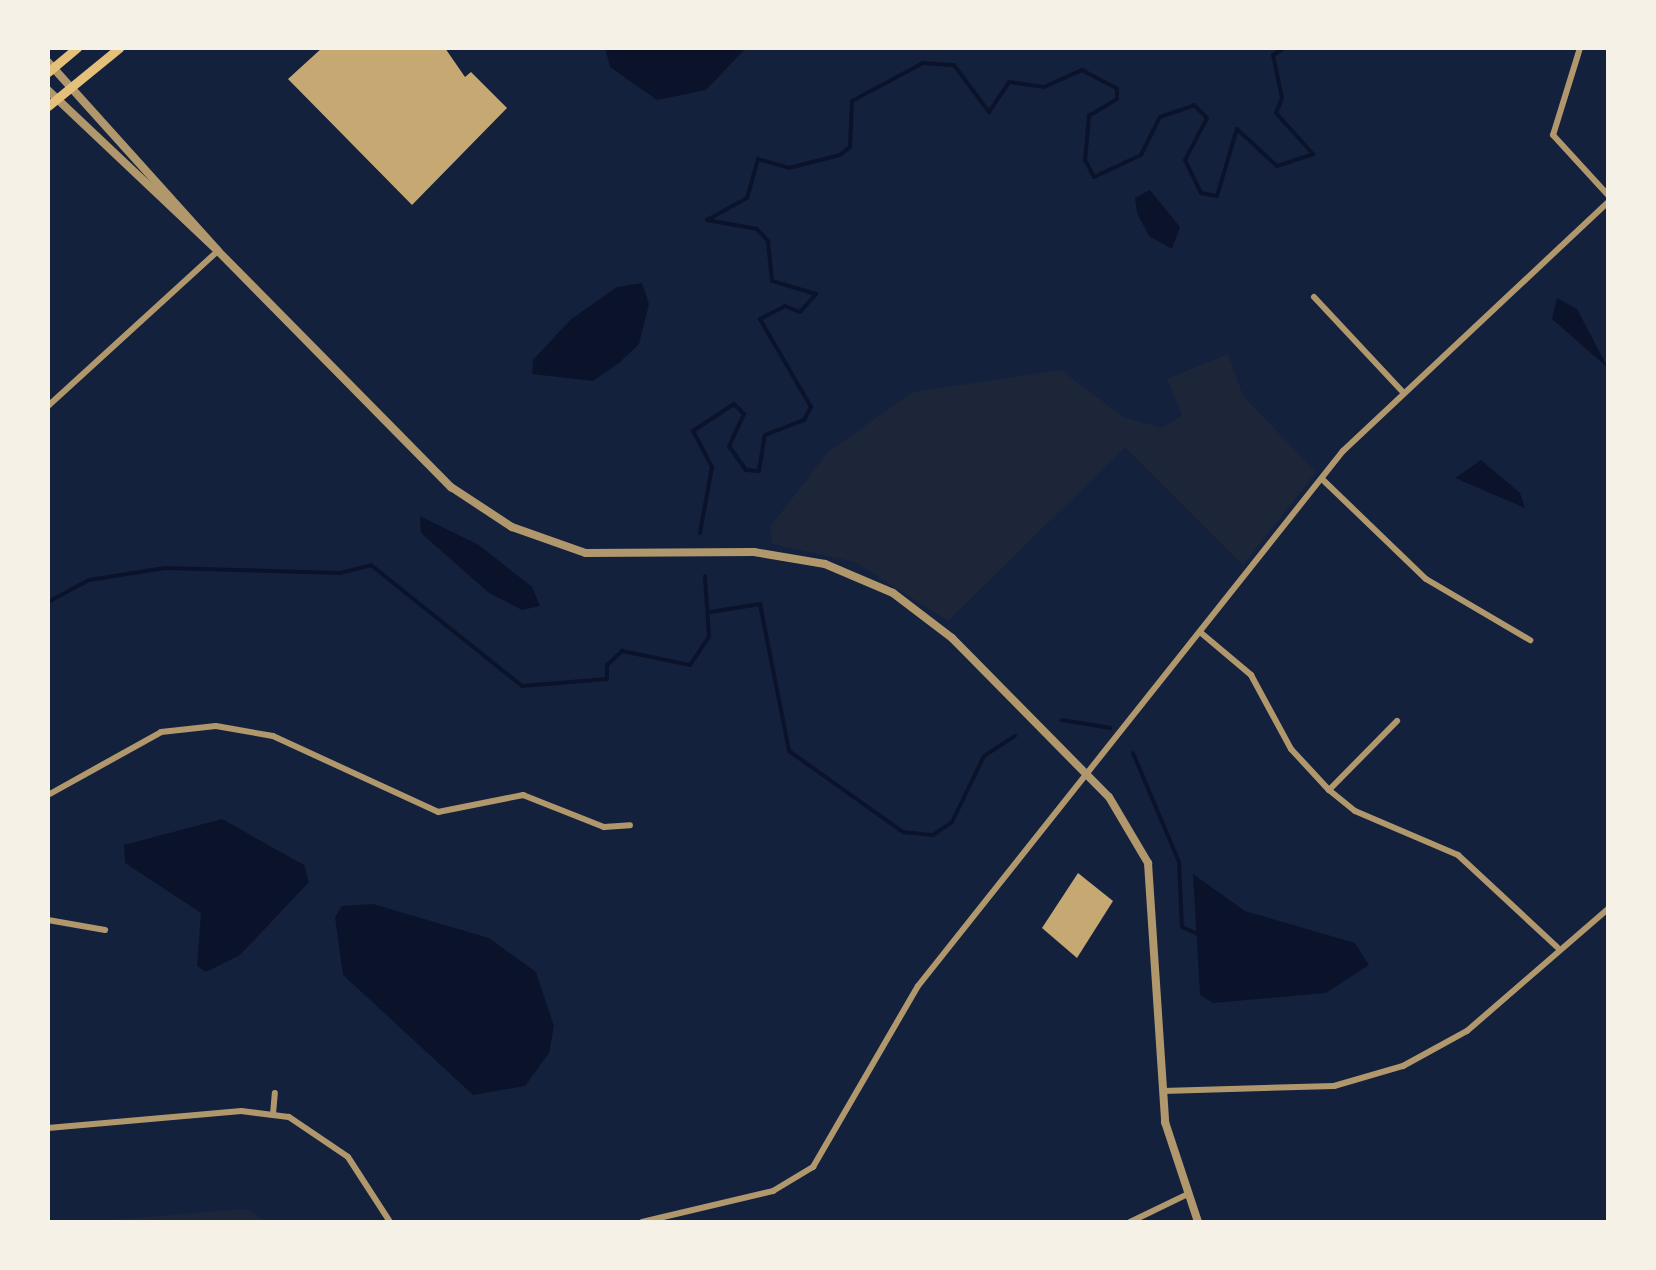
<!DOCTYPE html>
<html>
<head>
<meta charset="utf-8">
<style>
  body { margin:0 }
  #map { position:relative; width:1656px; height:1270px; overflow:hidden; background:#14213d; font-family:Signika,sans-serif }
  div>[style] { position:absolute }
  .green>* { inset:0; background:#1d2539 }
  .water>* { inset:0; background:#0b132b }
  .stream>* { height:4px; margin:-2px; padding:0 2px; transform-origin:2px; border-radius:2px; background:#0b132b }
  .building>* { inset:0; background:#c6a872 }
  .minor>* { height:6px; margin:-3px; padding:0 3px; transform-origin:3px; border-radius:3px; background:#b1986c }
  .tertiary>* { height:8px; margin:-4px; padding:0 4px; transform-origin:4px; border-radius:4px; background:#b1986c }
  .secondary>* { height:9px; margin:-4.5px; padding:0 4.5px; transform-origin:4.5px; border-radius:4.5px; background:#e5c07b }
  span { translate:-50% -50%; white-space:nowrap; text-align:center; line-height:1.15; -webkit-text-stroke:8px #f6f1e7; paint-order:stroke }
  .frame { position:absolute; inset:0; border:50px solid #f6f1e7; pointer-events:none }
</style>
</head>
<body>
<div id="map">
  <div class="green">
    <i style="clip-path:polygon(1228px 354px,1243px 396px,1316px 472px,1243px 565px,1125px 447px,948px 621px,855px 562px,772px 544px,770px 527px,828px 452px,913px 392px,1061px 370px,1123px 417px,1162px 428px,1182px 415px,1167px 379px)"></i>
    <i style="clip-path:polygon(246px 1209px,268px 1222px,82px 1222px)"></i>
  </div>
  <div class="water">
    <i style="clip-path:polygon(605px 48px,746px 48px,706px 90px,657px 100px,610px 67px)"></i>
    <i style="clip-path:polygon(1150px 190px,1180px 227px,1172px 249px,1149px 236px,1137px 213px,1135px 198px)"></i>
    <i style="clip-path:polygon(642px 283px,649px 304px,639px 344px,619px 363px,593px 381px,532px 374px,533px 360px,570px 320px,617px 287px)"></i>
    <i style="clip-path:polygon(1557px 298px,1577px 309px,1608px 368px,1552px 319px)"></i>
    <i style="clip-path:polygon(1481px 460px,1520px 493px,1525px 508px,1455px 478px)"></i>
    <i style="clip-path:polygon(420px 516px,479px 545px,532px 587px,540px 606px,522px 610px,489px 593px,421px 533px)"></i>
    <i style="clip-path:polygon(222px 819px,304px 865px,309px 882px,240px 955px,206px 972px,197px 966px,201px 913px,125px 863px,124px 845px)"></i>
    <i style="clip-path:polygon(1193px 874px,1245px 911px,1355px 943px,1369px 965px,1326px 993px,1213px 1003px,1200px 995px)"></i>
    <i style="clip-path:polygon(373px 904px,489px 938px,536px 972px,554px 1026px,549px 1053px,525px 1086px,473px 1095px,343px 975px,335px 917px,342px 906px)"></i>
  </div>
  <div class="stream">
    <i style="left:1345px;top:48px;width:15px"></i>
    <i style="left:700px;top:533px;width:67px;rotate:-79.7deg"></i>
    <i style="left:712px;top:467px;width:41px;rotate:-117.8deg"></i>
    <i style="left:693px;top:431px;width:49px;rotate:-33.4deg"></i>
    <i style="left:734px;top:404px;width:14px;rotate:45deg"></i>
    <i style="left:744px;top:414px;width:35px;rotate:115deg"></i>
    <i style="left:729px;top:446px;width:29px;rotate:55deg"></i>
    <i style="left:746px;top:470px;width:13px;rotate:4deg"></i>
    <i style="left:759px;top:471px;width:36px;rotate:-81deg"></i>
    <i style="left:765px;top:435px;width:42px;rotate:-21deg"></i>
    <i style="left:804px;top:420px;width:15px;rotate:-62deg"></i>
    <i style="left:811px;top:407px;width:102px;rotate:-120.1deg"></i>
    <i style="left:760px;top:319px;width:28px;rotate:-27deg"></i>
    <i style="left:785px;top:306px;width:16px;rotate:22deg"></i>
    <i style="left:800px;top:312px;width:24px;rotate:-48deg"></i>
    <i style="left:816px;top:294px;width:46px;rotate:-163.5deg"></i>
    <i style="left:772px;top:281px;width:40px;rotate:-95.7deg"></i>
    <i style="left:768px;top:241px;width:16px;rotate:-133deg"></i>
    <i style="left:757px;top:229px;width:51px;rotate:-169.8deg"></i>
    <i style="left:707px;top:220px;width:46px;rotate:-28.8deg"></i>
    <i style="left:747px;top:198px;width:41px;rotate:-74.2deg"></i>
    <i style="left:758px;top:159px;width:32px;rotate:16deg"></i>
    <i style="left:789px;top:168px;width:53px;rotate:-14.3deg"></i>
    <i style="left:840px;top:155px;width:13px;rotate:-39deg"></i>
    <i style="left:850px;top:147px;width:46px;rotate:-87.5deg"></i>
    <i style="left:852px;top:101px;width:81px;rotate:-28.2deg"></i>
    <i style="left:923px;top:63px;width:31px;rotate:4deg"></i>
    <i style="left:954px;top:65px;width:59px;rotate:53.3deg"></i>
    <i style="left:989px;top:112px;width:36px;rotate:-56deg"></i>
    <i style="left:1009px;top:82px;width:35px;rotate:8deg"></i>
    <i style="left:1044px;top:87px;width:42px;rotate:-24.1deg"></i>
    <i style="left:1082px;top:70px;width:40px;rotate:28deg"></i>
    <i style="left:1117px;top:89px;width:10px;rotate:90deg"></i>
    <i style="left:1117px;top:99px;width:33px;rotate:149deg"></i>
    <i style="left:1089px;top:116px;width:44px;rotate:95.2deg"></i>
    <i style="left:1085px;top:160px;width:19px;rotate:62deg"></i>
    <i style="left:1094px;top:177px;width:52px;rotate:-25.1deg"></i>
    <i style="left:1141px;top:155px;width:42px;rotate:-63.4deg"></i>
    <i style="left:1160px;top:117px;width:36px;rotate:-19deg"></i>
    <i style="left:1194px;top:105px;width:18px;rotate:45deg"></i>
    <i style="left:1207px;top:118px;width:47px;rotate:117.6deg"></i>
    <i style="left:1185px;top:160px;width:37px;rotate:64deg"></i>
    <i style="left:1201px;top:193px;width:16px;rotate:11deg"></i>
    <i style="left:1217px;top:196px;width:70px;rotate:-73.4deg"></i>
    <i style="left:1237px;top:129px;width:54px;rotate:42.8deg"></i>
    <i style="left:1277px;top:166px;width:38px;rotate:-18deg"></i>
    <i style="left:1313px;top:154px;width:55px;rotate:-132.1deg"></i>
    <i style="left:1276px;top:113px;width:16px;rotate:-68deg"></i>
    <i style="left:1282px;top:98px;width:44px;rotate:-101.8deg"></i>
    <i style="left:1273px;top:55px;width:13px;rotate:-32deg"></i>
    <i style="left:48px;top:602px;width:47px;rotate:-28.2deg"></i>
    <i style="left:89px;top:580px;width:77px;rotate:-9deg"></i>
    <i style="left:165px;top:568px;width:175px;rotate:1.6deg"></i>
    <i style="left:340px;top:573px;width:32px;rotate:-14deg"></i>
    <i style="left:371px;top:565px;width:193px;rotate:38.7deg"></i>
    <i style="left:522px;top:686px;width:85px;rotate:-4.7deg"></i>
    <i style="left:607px;top:679px;width:14px;rotate:-90deg"></i>
    <i style="left:607px;top:665px;width:21px;rotate:-43deg"></i>
    <i style="left:622px;top:651px;width:69px;rotate:11.6deg"></i>
    <i style="left:690px;top:665px;width:34px;rotate:-56deg"></i>
    <i style="left:709px;top:637px;width:61px;rotate:-93.8deg"></i>
    <i style="left:710px;top:612px;width:51px;rotate:-9.1deg"></i>
    <i style="left:760px;top:604px;width:150px;rotate:78.8deg"></i>
    <i style="left:789px;top:751px;width:140px;rotate:35.4deg"></i>
    <i style="left:903px;top:832px;width:30px;rotate:6deg"></i>
    <i style="left:933px;top:835px;width:23px;rotate:-34deg"></i>
    <i style="left:952px;top:822px;width:73px;rotate:-64.1deg"></i>
    <i style="left:984px;top:756px;width:37px;rotate:-33deg"></i>
    <i style="left:1062px;top:720px;width:49px;rotate:9.5deg"></i>
    <i style="left:1133px;top:753px;width:118px;rotate:67.1deg"></i>
    <i style="left:1179px;top:862px;width:65px;rotate:87.4deg"></i>
    <i style="left:1182px;top:927px;width:17px;rotate:24deg"></i>
  </div>
  <div class="building">
    <i style="clip-path:polygon(322px 48px,445px 48px,465px 77px,471px 72px,507px 108px,412px 205px,288px 79px)"></i>
    <i style="clip-path:polygon(1078px 873px,1113px 901px,1077px 958px,1042px 928px)"></i>
  </div>
  <div class="minor">
    <i style="left:1580px;top:48px;width:91px;rotate:107.2deg"></i>
    <i style="left:1553px;top:135px;width:81px;rotate:47.5deg"></i>
    <i style="left:1314px;top:297px;width:129px;rotate:46.9deg"></i>
    <i style="left:48px;top:406px;width:230px;rotate:-42.4deg"></i>
    <i style="left:1322px;top:479px;width:144px;rotate:43.9deg"></i>
    <i style="left:1426px;top:579px;width:121px;rotate:30.4deg"></i>
    <i style="left:1200px;top:632px;width:67px;rotate:40.1deg"></i>
    <i style="left:1251px;top:675px;width:84px;rotate:61.6deg"></i>
    <i style="left:1291px;top:749px;width:56px;rotate:47.2deg"></i>
    <i style="left:1329px;top:790px;width:33px;rotate:39deg"></i>
    <i style="left:1355px;top:811px;width:112px;rotate:23.1deg"></i>
    <i style="left:1458px;top:855px;width:135px;rotate:42.9deg"></i>
    <i style="left:1329px;top:790px;width:97px;rotate:-45.4deg"></i>
    <i style="left:48px;top:795px;width:129px;rotate:-29.1deg"></i>
    <i style="left:161px;top:732px;width:55px;rotate:-6.2deg"></i>
    <i style="left:216px;top:726px;width:58px;rotate:10deg"></i>
    <i style="left:273px;top:736px;width:182px;rotate:24.7deg"></i>
    <i style="left:438px;top:812px;width:87px;rotate:-11.3deg"></i>
    <i style="left:523px;top:795px;width:87px;rotate:21.6deg"></i>
    <i style="left:604px;top:827px;width:26px;rotate:-4deg"></i>
    <i style="left:48px;top:920px;width:58px;rotate:10deg"></i>
    <i style="left:1163px;top:1091px;width:171px;rotate:-1.7deg"></i>
    <i style="left:1334px;top:1086px;width:72px;rotate:-16.2deg"></i>
    <i style="left:1403px;top:1066px;width:73px;rotate:-28.7deg"></i>
    <i style="left:1467px;top:1031px;width:186px;rotate:-40.9deg"></i>
    <i style="left:273px;top:1114px;width:21px;rotate:-85deg"></i>
    <i style="left:48px;top:1128px;width:194px;rotate:-5deg"></i>
    <i style="left:241px;top:1111px;width:48px;rotate:7.1deg"></i>
    <i style="left:289px;top:1117px;width:71px;rotate:34.1deg"></i>
    <i style="left:348px;top:1157px;width:77px;rotate:57.1deg"></i>
    <i style="left:642px;top:1222px;width:135px;rotate:-13.3deg"></i>
    <i style="left:773px;top:1191px;width:47px;rotate:-31deg"></i>
    <i style="left:813px;top:1167px;width:209px;rotate:-59.9deg"></i>
    <i style="left:918px;top:986px;width:683px;rotate:-51.54deg"></i>
    <i style="left:1343px;top:451px;width:364px;rotate:-43.2deg"></i>
    <i style="left:1130px;top:1222px;width:64px;rotate:-25.8deg"></i>
  </div>
  <div class="tertiary">
    <i style="left:48px;top:62px;width:254px;rotate:48deg"></i>
    <i style="left:218px;top:251px;width:234px;rotate:-136.6deg"></i>
    <i style="left:218px;top:251px;width:332px;rotate:45.4deg"></i>
    <i style="left:451px;top:487px;width:73px;rotate:33.3deg"></i>
    <i style="left:512px;top:527px;width:78px;rotate:19.4deg"></i>
    <i style="left:586px;top:553px;width:168px;rotate:-0.3deg"></i>
    <i style="left:754px;top:552px;width:72px;rotate:9.6deg"></i>
    <i style="left:825px;top:564px;width:74px;rotate:23.1deg"></i>
    <i style="left:893px;top:593px;width:74px;rotate:37.3deg"></i>
    <i style="left:952px;top:638px;width:223px;rotate:45.4deg"></i>
    <i style="left:1109px;top:797px;width:77px;rotate:59.4deg"></i>
    <i style="left:1148px;top:863px;width:260px;rotate:86.2deg"></i>
    <i style="left:1165px;top:1122px;width:105px;rotate:71.7deg"></i>
  </div>
  <div class="secondary">
    <i style="left:48px;top:72px;width:38px;rotate:-40deg"></i>
    <i style="left:48px;top:106px;width:92px;rotate:-39.2deg"></i>
  </div>
  <div class="frame"></div>
</div>
</body>
</html>
